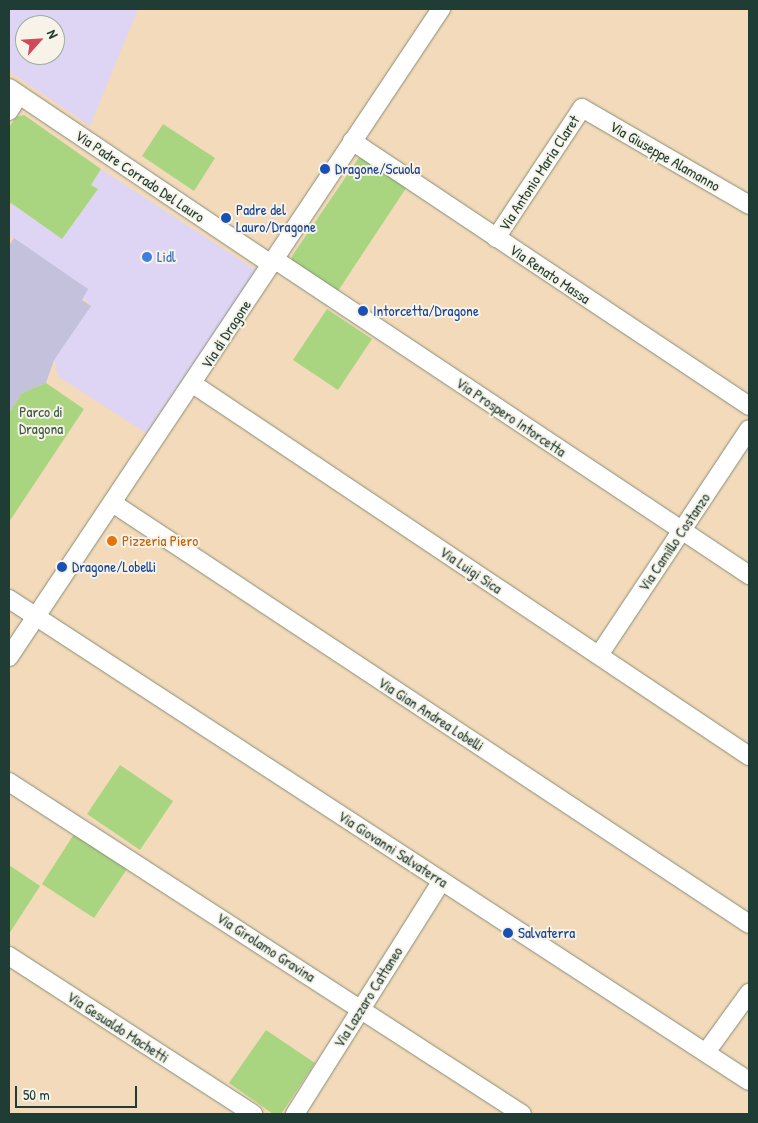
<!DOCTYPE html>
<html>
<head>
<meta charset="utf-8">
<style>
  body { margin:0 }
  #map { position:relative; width:758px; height:1123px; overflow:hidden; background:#f2daba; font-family:"Patrick Hand",sans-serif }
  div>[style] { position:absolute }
  .built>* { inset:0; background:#ded5f5 }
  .industrial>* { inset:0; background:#c3c1db }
  .green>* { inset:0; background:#a9d581 }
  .roads { filter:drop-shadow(0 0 1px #888c77) drop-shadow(0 0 1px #888c77) }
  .minor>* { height:18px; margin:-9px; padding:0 9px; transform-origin:9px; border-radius:9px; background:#fff }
  .dots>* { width:14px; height:14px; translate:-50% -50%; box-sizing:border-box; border:2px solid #f7f3e8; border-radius:50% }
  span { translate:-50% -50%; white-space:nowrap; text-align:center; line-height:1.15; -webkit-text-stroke:4px #f7f3e8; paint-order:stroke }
  .street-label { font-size:15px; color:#1f3d34 }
  .transit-label { font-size:15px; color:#164399 }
  .left { translate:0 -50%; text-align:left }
  .shop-label { font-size:15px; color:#366cbe }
  .park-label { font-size:15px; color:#3b5b43 }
  .food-label { font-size:15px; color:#c56008 }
  .frame { position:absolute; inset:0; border:10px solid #1f3d34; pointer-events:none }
  .north { position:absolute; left:15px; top:15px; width:50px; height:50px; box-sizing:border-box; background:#f7f3e8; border:1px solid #a1aaa0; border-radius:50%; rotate:64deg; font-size:14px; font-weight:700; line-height:20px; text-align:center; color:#1f3d34 }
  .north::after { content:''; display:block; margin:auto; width:18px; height:22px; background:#d1495b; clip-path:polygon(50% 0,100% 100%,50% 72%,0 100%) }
  .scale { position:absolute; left:15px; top:1086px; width:122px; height:22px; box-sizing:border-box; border:2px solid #1f3d34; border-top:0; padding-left:6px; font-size:15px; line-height:18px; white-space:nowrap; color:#1f3d34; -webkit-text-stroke:4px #f7f3e8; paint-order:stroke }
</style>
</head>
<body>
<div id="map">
  <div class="built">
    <i style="clip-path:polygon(evenodd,9px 9px,138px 9px,90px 126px,9px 71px,9px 9px,25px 25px,55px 25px,55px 55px,25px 55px,25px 25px)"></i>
    <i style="clip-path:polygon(101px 169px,256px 270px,146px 433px,59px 377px,54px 360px,91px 305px,9px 235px,11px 203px,62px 239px,98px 189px,91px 185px)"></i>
  </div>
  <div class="industrial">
    <i style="clip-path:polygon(14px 238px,88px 289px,82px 300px,91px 306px,54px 360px,46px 383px,22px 393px,9px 413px,9px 246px)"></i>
  </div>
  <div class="green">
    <i style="clip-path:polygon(24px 115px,101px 169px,91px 185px,98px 189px,62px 239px,11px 203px,9px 206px,9px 127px,16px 117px)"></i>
    <i style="clip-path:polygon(163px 124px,215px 158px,194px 191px,142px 156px)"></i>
    <i style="clip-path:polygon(360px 156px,408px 185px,338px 291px,292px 261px,292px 256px)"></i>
    <i style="clip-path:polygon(327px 309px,372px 339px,338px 390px,293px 360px)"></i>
    <i style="clip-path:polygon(46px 383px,84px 409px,9px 522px,9px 413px,22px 393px)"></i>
    <i style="clip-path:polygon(120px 765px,173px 801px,140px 850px,87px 814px)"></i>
    <i style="clip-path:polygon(76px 831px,129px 866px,94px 918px,42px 884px)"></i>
    <i style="clip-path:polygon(9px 865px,40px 886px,9px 934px)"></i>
    <i style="clip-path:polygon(266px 1030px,315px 1063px,281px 1114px,273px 1114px,229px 1083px)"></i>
  </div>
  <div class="roads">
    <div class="minor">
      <i style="left:9px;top:88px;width:316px;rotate:33.9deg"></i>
      <i style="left:9px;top:111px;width:19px;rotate:-58deg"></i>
      <i style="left:352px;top:141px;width:477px;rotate:33.7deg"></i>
      <i style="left:496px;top:238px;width:156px;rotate:-56.5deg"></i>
      <i style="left:582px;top:108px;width:193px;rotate:30.1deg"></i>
      <i style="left:274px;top:259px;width:571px;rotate:33.63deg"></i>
      <i style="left:193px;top:384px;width:669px;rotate:33.79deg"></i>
      <i style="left:114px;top:504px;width:761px;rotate:33.48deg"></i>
      <i style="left:9px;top:599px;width:883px;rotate:33.08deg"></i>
      <i style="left:599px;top:655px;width:271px;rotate:-56.4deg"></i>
      <i style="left:9px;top:657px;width:779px;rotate:-56.31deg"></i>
      <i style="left:9px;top:782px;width:611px;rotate:32.91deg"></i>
      <i style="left:9px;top:956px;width:291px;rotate:32.9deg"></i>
      <i style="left:707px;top:1051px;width:72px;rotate:-54.1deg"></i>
      <i style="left:295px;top:1114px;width:275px;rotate:-57.8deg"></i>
    </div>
  </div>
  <div class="dots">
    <i style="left:325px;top:169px;background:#1a4fb4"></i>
    <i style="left:226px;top:218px;background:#1a4fb4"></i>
    <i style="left:147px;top:257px;background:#3f7fe0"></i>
    <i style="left:363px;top:311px;background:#1a4fb4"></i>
    <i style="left:112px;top:541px;background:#e8710a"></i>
    <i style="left:62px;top:567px;background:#1a4fb4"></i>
    <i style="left:508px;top:933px;background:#1a4fb4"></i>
  </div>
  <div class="street-label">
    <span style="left:665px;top:156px;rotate:30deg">Via Giuseppe Alamanno</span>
    <span style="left:539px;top:173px;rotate:-57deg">Via Antonio Maria Claret</span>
    <span style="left:140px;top:176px;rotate:34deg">Via Padre Corrado Del Lauro</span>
    <span style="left:550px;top:274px;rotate:34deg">Via Renato Massa</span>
    <span style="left:226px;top:334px;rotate:-57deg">Via di Dragone</span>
    <span style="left:511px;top:417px;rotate:34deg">Via Prospero Intorcetta</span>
    <span style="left:674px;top:542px;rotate:-56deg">Via Camillo Costanzo</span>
    <span style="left:471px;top:570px;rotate:34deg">Via Luigi Sica</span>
    <span style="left:431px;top:714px;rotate:33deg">Via Gian Andrea Lobelli</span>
    <span style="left:393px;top:849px;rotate:33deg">Via Giovanni Salvaterra</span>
    <span style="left:266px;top:947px;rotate:33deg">Via Girolamo Gravina</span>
    <span style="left:368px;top:997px;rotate:-58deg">Via Lazzaro Cattaneo</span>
    <span style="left:118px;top:1027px;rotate:33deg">Via Gesualdo Machetti</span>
  </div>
  <div class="transit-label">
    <span class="left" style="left:335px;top:169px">Dragone/Scuola</span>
    <span class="left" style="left:236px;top:218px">Padre del<br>Lauro/Dragone</span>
    <span class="left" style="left:373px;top:311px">Intorcetta/Dragone</span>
    <span class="left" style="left:72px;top:567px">Dragone/Lobelli</span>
    <span class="left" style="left:518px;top:933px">Salvaterra</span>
  </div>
  <div class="shop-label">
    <span class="left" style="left:157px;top:257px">Lidl</span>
  </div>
  <div class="park-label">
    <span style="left:41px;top:420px">Parco di<br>Dragona</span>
  </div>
  <div class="food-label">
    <span class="left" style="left:122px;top:541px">Pizzeria Piero</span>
  </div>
  <div class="frame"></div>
  <div class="north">N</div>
  <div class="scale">50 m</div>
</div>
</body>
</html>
